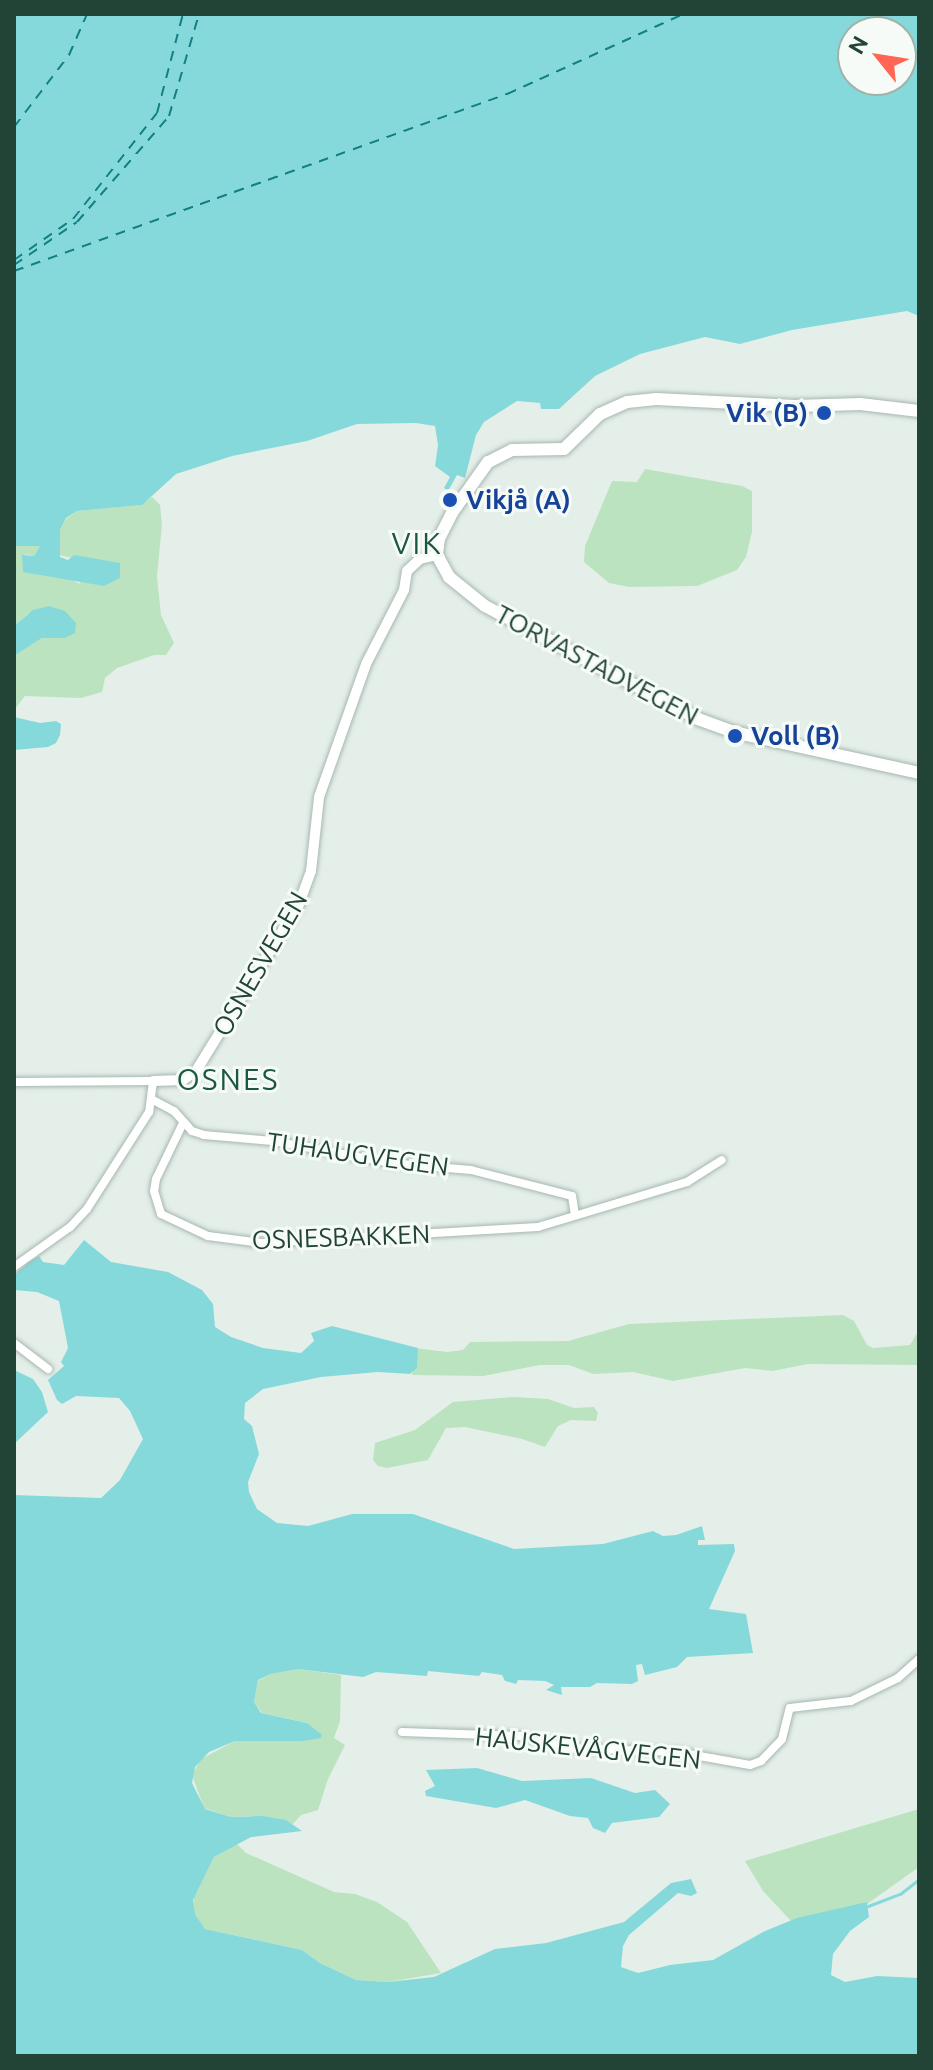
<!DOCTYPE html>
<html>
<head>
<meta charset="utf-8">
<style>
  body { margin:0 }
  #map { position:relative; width:933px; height:2070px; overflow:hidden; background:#e5efe9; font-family:Ubuntu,sans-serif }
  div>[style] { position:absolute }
  .green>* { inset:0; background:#bbe3c0 }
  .water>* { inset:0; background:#86d9db }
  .stream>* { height:3px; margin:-1.5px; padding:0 1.5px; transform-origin:1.5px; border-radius:1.5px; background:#86d9db }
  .ferry>* { height:2px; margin-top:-1px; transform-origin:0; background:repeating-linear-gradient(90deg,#127f83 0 10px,transparent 0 18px) }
  .roads { filter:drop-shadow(0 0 2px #a6b8b0) drop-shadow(0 0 2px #a6b8b0) }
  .minor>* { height:8px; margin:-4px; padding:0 4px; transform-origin:4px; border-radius:4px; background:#fff }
  .tertiary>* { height:10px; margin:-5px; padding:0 5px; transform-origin:5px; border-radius:5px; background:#fff }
  .secondary>* { height:12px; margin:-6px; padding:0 6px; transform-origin:6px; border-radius:6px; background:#fff }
  .dots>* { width:22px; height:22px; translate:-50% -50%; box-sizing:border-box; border:4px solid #f6fbf8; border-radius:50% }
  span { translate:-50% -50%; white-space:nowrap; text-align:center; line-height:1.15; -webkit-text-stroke:6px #f6fbf8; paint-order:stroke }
  .transit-label { font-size:26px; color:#164399; font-weight:700 }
  .right { translate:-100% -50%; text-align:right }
  .left { translate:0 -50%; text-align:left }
  .street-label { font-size:26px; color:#214436 }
  .quarter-label { font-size:30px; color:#1a5941; letter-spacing:2px }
  .frame { position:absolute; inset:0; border:16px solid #214436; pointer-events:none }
  .north { position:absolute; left:837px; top:16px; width:80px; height:80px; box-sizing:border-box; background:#f6fbf8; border:2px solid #a1b2aa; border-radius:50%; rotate:300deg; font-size:22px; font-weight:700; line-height:32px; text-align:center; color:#214436 }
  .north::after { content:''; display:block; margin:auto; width:28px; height:36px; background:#ff6653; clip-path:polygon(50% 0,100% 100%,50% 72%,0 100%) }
</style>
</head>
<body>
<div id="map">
  <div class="green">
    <i style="clip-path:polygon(645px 469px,742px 486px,752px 491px,752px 532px,746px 557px,737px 570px,697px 586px,629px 587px,609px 583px,584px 562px,585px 546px,612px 481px,637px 482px)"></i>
    <i style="clip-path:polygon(152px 497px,160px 505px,162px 524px,157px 577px,161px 615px,174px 643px,166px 655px,154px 655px,117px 668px,105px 678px,102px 692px,81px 698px,25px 696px,14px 710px,14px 656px,42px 638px,65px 638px,29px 613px,14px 626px,14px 546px,40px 546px,34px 556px,24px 554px,80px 584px,72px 558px,59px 555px,60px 530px,66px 519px,77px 511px,141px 505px)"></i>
    <i style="clip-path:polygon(843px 1315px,854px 1321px,867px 1345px,873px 1348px,910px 1345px,919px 1330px,919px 1365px,808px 1364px,772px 1371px,745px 1368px,673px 1381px,633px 1372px,593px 1374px,569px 1365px,540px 1365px,483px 1376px,412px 1375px,415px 1348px,447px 1352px,463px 1350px,470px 1342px,568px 1341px,629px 1324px)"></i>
    <i style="clip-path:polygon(514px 1397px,548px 1399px,574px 1408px,594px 1407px,598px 1413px,596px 1421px,571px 1420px,558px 1426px,545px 1447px,522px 1439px,465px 1427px,446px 1428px,428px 1460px,387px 1468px,378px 1466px,373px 1460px,375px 1443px,415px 1430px,453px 1402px)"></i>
    <i style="clip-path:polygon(298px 1669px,341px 1675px,340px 1721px,334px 1738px,345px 1745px,328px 1779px,318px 1810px,301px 1815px,293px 1824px,249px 1816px,231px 1817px,204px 1808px,192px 1775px,201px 1759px,235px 1741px,289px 1741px,307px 1723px,262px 1713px,254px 1702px,258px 1681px,271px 1674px)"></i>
    <i style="clip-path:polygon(919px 1809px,919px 1867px,867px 1904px,791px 1921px,763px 1891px,745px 1861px)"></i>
    <i style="clip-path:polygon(237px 1844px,246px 1853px,334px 1892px,355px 1894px,377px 1902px,407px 1922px,441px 1973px,388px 1982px,356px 1980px,320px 1963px,302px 1950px,205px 1929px,193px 1911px,194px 1897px,214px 1857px)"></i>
  </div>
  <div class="water">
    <i style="clip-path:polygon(evenodd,14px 14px,919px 14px,919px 316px,907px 311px,792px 330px,740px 344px,705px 337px,640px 354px,595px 376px,559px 409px,541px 409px,540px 403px,517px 401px,484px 422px,476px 435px,465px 478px,457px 475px,448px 491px,444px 488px,450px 477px,435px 466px,438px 445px,435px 426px,416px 423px,357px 424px,307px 441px,232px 456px,176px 474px,142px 505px,77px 511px,66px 518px,60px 530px,60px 557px,68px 560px,74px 555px,120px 563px,120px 578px,104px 586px,23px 572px,22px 555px,34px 556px,40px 546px,14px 546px,14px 14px,853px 32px,901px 32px,901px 80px,853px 80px,853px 32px)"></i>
    <i style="clip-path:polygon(49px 606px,65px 611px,76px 623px,75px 633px,65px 638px,42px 638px,14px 656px,14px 626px,33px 610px)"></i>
    <i style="clip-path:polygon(14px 717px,40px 723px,56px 721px,61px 724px,60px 735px,56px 743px,48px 747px,14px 750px)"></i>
    <i style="clip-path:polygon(84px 1240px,111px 1262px,168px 1272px,202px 1290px,213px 1304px,215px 1327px,231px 1337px,263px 1348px,301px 1353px,314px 1341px,311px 1333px,332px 1326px,418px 1348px,417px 1368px,410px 1374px,378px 1372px,321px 1377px,263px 1389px,245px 1403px,244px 1419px,252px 1426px,259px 1454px,248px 1482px,249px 1492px,257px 1509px,277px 1523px,308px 1526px,352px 1514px,413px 1514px,514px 1549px,603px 1544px,653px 1531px,663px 1536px,676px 1535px,702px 1526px,705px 1540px,698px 1540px,698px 1545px,734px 1544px,735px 1551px,709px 1609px,746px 1614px,753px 1653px,687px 1657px,677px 1667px,645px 1675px,642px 1664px,636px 1665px,638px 1681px,632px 1684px,597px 1683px,590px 1687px,561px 1687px,562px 1695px,546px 1690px,554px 1685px,545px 1681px,518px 1680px,516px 1684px,505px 1681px,502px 1675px,482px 1672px,479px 1676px,428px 1671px,427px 1676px,376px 1672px,363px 1677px,298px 1669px,271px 1674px,258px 1680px,254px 1702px,261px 1713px,307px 1723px,322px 1735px,321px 1738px,303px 1741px,235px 1741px,209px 1752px,195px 1767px,192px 1783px,205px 1809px,231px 1817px,262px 1816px,286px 1820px,302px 1831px,251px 1837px,214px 1857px,193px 1900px,195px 1914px,205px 1929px,302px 1950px,320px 1963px,356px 1980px,388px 1982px,434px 1977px,495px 1949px,546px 1943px,624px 1922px,671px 1883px,691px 1879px,697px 1893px,691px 1896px,678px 1893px,629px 1935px,623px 1946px,621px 1967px,638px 1973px,670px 1965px,713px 1960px,765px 1931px,797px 1918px,867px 1902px,869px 1917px,850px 1931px,833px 1954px,831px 1975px,845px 1982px,877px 1976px,919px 1978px,918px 2056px,14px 2056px,14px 1495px,101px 1498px,120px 1480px,143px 1439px,130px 1411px,119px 1398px,76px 1396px,62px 1404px,57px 1400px,48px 1380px,64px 1366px,61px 1362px,68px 1348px,59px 1301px,37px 1292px,14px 1290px,14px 1275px,29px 1262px,39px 1256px,43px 1262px,64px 1265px)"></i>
    <i style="clip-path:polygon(14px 1370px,33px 1379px,42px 1392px,48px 1412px,14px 1444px)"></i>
    <i style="clip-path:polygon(477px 1768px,522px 1781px,591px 1778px,635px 1793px,655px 1790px,670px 1804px,659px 1817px,612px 1823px,605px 1833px,593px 1828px,588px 1818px,570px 1816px,525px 1800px,496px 1808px,426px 1796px,425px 1791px,435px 1786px,426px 1770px)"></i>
  </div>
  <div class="stream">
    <i style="left:868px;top:1906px;width:34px;rotate:-21deg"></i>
    <i style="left:900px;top:1894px;width:24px;rotate:-38deg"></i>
  </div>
  <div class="ferry">
    <i style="left:14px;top:127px;width:91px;rotate:-52.6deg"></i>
    <i style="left:69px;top:55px;width:45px;rotate:-66.3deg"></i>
    <i style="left:14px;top:260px;width:72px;rotate:-34.8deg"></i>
    <i style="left:73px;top:219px;width:135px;rotate:-51.6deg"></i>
    <i style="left:157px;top:113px;width:102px;rotate:-75.3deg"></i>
    <i style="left:14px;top:265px;width:76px;rotate:-34.3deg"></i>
    <i style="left:77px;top:222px;width:140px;rotate:-49deg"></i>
    <i style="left:169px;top:116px;width:106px;rotate:-73.6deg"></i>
    <i style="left:14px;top:271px;width:524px;rotate:-19.75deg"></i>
    <i style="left:507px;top:94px;width:193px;rotate:-24.4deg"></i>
  </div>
  <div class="roads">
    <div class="minor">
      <i style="left:14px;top:1082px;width:139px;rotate:-0.4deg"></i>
      <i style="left:153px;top:1081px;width:31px;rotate:97deg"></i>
      <i style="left:149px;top:1112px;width:115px;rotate:122.6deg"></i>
      <i style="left:87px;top:1209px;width:25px;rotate:133deg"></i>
      <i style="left:70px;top:1227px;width:69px;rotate:144.5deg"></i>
      <i style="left:153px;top:1100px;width:24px;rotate:28deg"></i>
      <i style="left:174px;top:1111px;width:27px;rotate:48deg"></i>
      <i style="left:192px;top:1131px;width:13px;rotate:18deg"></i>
      <i style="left:204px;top:1135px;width:69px;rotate:5deg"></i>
      <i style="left:273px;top:1141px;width:119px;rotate:10.6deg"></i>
      <i style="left:390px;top:1163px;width:81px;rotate:4.9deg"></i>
      <i style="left:471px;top:1170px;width:104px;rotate:14.4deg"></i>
      <i style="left:572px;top:1196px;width:19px;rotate:81deg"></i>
      <i style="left:183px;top:1123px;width:62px;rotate:115.7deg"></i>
      <i style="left:156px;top:1179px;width:12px;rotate:99deg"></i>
      <i style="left:154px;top:1191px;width:24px;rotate:73deg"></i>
      <i style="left:161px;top:1214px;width:52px;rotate:25.1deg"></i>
      <i style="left:208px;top:1236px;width:54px;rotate:7.4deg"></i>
      <i style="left:262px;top:1243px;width:276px;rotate:-3.3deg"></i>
      <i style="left:538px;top:1227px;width:156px;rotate:-16.8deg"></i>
      <i style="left:687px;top:1182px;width:41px;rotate:-32.2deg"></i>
      <i style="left:14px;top:1343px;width:43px;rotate:37.4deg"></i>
      <i style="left:402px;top:1732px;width:118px;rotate:1.9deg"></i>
      <i style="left:520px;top:1736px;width:49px;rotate:14.3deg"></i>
      <i style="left:567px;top:1748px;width:110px;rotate:2.1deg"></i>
      <i style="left:677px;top:1752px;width:74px;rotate:10.1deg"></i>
      <i style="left:750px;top:1765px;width:12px;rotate:-20deg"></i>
      <i style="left:761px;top:1761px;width:30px;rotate:-46deg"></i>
      <i style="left:782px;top:1739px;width:32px;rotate:-76deg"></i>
      <i style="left:790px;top:1708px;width:61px;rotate:-6.5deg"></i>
      <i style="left:851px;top:1701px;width:52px;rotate:-26.1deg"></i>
      <i style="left:898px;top:1678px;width:28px;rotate:-42deg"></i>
    </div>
    <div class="tertiary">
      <i style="left:153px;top:1081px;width:30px;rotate:-2deg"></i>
      <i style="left:183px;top:1080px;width:16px;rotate:-35deg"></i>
      <i style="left:196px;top:1071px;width:196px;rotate:-58.3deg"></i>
      <i style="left:299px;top:904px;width:35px;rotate:-70deg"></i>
      <i style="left:311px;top:871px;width:74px;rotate:-83.8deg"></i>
      <i style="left:319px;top:797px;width:141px;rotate:-70.5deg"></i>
      <i style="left:366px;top:664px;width:83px;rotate:-62.8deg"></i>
      <i style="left:404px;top:590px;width:19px;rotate:-81deg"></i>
      <i style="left:407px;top:571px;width:18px;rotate:-43deg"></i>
      <i style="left:420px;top:559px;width:17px;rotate:-13deg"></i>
    </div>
    <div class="secondary">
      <i style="left:919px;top:411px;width:59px;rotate:-173.2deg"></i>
      <i style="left:860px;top:404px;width:65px;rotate:178.2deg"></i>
      <i style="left:795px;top:406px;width:139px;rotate:-177.1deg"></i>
      <i style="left:656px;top:399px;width:29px;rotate:174deg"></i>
      <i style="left:627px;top:402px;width:30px;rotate:156deg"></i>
      <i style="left:600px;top:414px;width:50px;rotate:135.8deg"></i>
      <i style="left:564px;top:449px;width:52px;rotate:178.9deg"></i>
      <i style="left:512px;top:450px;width:27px;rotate:153deg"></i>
      <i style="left:488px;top:462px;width:62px;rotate:125.2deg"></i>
      <i style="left:452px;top:513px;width:28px;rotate:117deg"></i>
      <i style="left:439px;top:538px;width:17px;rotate:97deg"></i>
      <i style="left:437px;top:555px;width:25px;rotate:61deg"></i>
      <i style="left:449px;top:577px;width:46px;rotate:38.9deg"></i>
      <i style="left:485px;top:606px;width:241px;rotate:27.9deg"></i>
      <i style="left:698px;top:719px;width:37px;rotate:20deg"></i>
      <i style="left:733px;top:732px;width:190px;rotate:12.4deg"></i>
    </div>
  </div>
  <div class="dots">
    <i style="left:824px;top:413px;background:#1a4fb4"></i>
    <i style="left:450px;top:500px;background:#1a4fb4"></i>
    <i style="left:735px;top:736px;background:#1a4fb4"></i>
  </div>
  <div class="transit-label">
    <span class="right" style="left:808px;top:413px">Vik (B)</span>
    <span class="left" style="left:466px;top:500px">Vikjå (A)</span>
    <span class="left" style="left:751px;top:736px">Voll (B)</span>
  </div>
  <div class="street-label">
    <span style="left:597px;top:665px;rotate:28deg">TORVASTADVEGEN</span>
    <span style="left:260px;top:964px;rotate:-60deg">OSNESVEGEN</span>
    <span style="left:358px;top:1154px;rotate:8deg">TUHAUGVEGEN</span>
    <span style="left:341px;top:1237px;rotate:-2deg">OSNESBAKKEN</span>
    <span style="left:588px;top:1748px;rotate:6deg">HAUSKEVÅGVEGEN</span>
  </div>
  <div class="quarter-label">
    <span style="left:417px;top:543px">VIK</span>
    <span style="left:228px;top:1079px">OSNES</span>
  </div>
  <div class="frame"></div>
  <div class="north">N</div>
</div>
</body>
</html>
